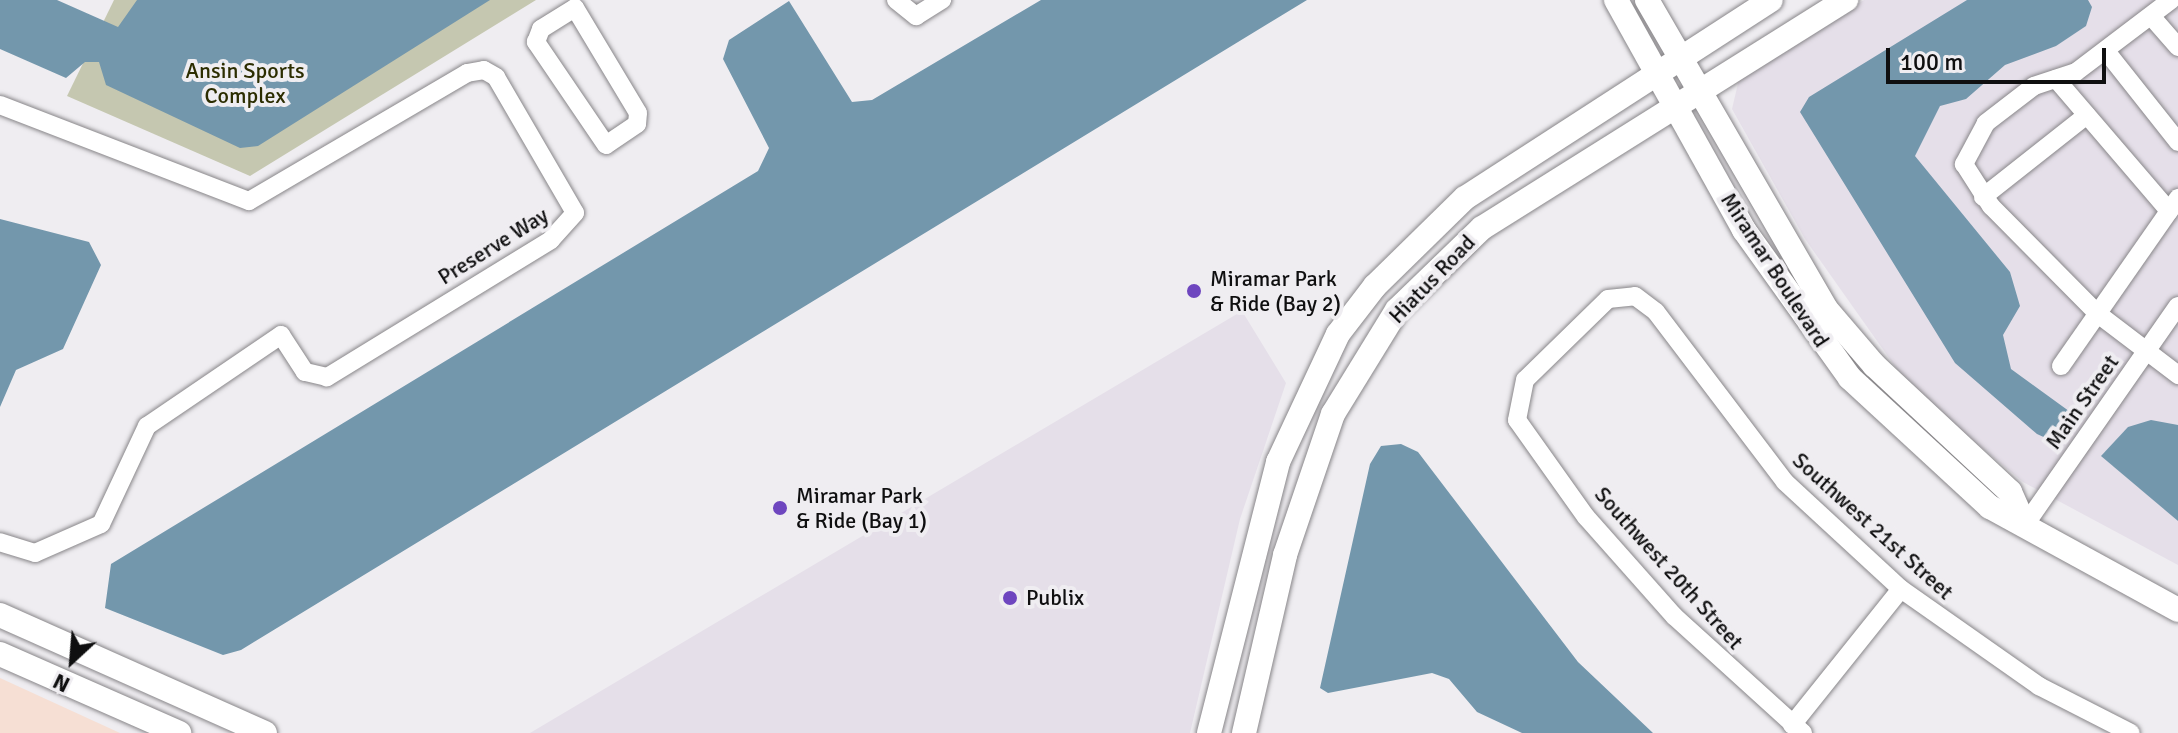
<!DOCTYPE html>
<html>
<head>
<meta charset="utf-8">
<style>
  body { margin:0 }
  #map { position:relative; width:2178px; height:733px; overflow:hidden; background:#efedf1; font-family:Signika,sans-serif }
  div>[style] { position:absolute }
  .built>* { inset:0; background:#e5dfe9 }
  .education>* { inset:0; background:#f6dfd4 }
  .green>* { inset:0; background:#c5c7b0 }
  .water>* { inset:0; background:#7397ac }
  .roads { filter:drop-shadow(0 0 2px #888689) drop-shadow(0 0 2px #888689) }
  .street>* { height:18px; margin:-9px; padding:0 9px; transform-origin:9px; border-radius:9px; background:#fff }
  .secondary>* { height:24px; margin:-12px; padding:0 12px; transform-origin:12px; border-radius:12px; background:#fff }
  .dots>* { width:22px; height:22px; translate:-50% -50%; box-sizing:border-box; border:4px solid #efedf1; border-radius:50% }
  span { translate:-50% -50%; white-space:nowrap; text-align:center; line-height:1.15; -webkit-text-stroke:8px #efedf1; paint-order:stroke }
  .park-label { font-size:22px; color:#2c2d00 }
  .street-label { font-size:22px; color:#0f0f10 }
  .poi-label { font-size:22px; color:#0f0f10 }
  .left { translate:0 -50%; text-align:left }
  .north { position:absolute; left:32px; top:621px; width:80px; height:80px; -webkit-text-stroke:6px #efedf1; paint-order:stroke; rotate:206deg; font-size:22px; font-weight:700; line-height:32px; text-align:center; color:#0f0f10 }
  .north::after { content:''; display:block; margin:auto; width:28px; height:36px; background:#0f0f10; clip-path:polygon(50% 0,100% 100%,50% 72%,0 100%) }
  .scale { position:absolute; left:1886px; top:48px; width:220px; height:36px; box-sizing:border-box; border:4px solid #0f0f10; border-top:0; padding-left:10px; font-size:24px; line-height:28px; white-space:nowrap; color:#0f0f10; -webkit-text-stroke:6px #efedf1; paint-order:stroke }
</style>
</head>
<body>
<div id="map">
  <div class="built">
    <i style="clip-path:polygon(1864px 0,2178px 0,2178px 565px,2023px 482px,1911px 389px,1805px 239px,1732px 109px,1739px 79px)"></i>
    <i style="clip-path:polygon(1242px 311px,1286px 383px,1240px 519px,1190px 733px,530px 733px)"></i>
  </div>
  <div class="education">
    <i style="clip-path:polygon(0 678px,120px 733px,0 733px)"></i>
  </div>
  <div class="green">
    <i style="clip-path:polygon(114px 0,536px 0,250px 176px,67px 96px)"></i>
  </div>
  <div class="water">
    <i style="clip-path:polygon(0 0,57px 0,118px 27px,137px 0,490px 0,258px 146px,240px 148px,106px 85px,99px 62px,85px 62px,66px 78px,0 49px)"></i>
    <i style="clip-path:polygon(1041px 0,1307px 0,241px 650px,223px 655px,105px 608px,111px 564px,758px 171px,769px 148px,723px 59px,729px 40px,789px 1px,852px 102px,872px 100px)"></i>
    <i style="clip-path:polygon(1967px 0,2088px 0,2092px 7px,2086px 26px,2056px 46px,2005px 65px,1966px 99px,1940px 106px,1915px 156px,2010px 272px,2020px 306px,2003px 335px,2011px 369px,2073px 414px,2061px 445px,2037px 434px,1955px 363px,1800px 112px,1809px 97px)"></i>
    <i style="clip-path:polygon(0 219px,89px 242px,101px 265px,63px 349px,16px 370px,0 407px)"></i>
    <i style="clip-path:polygon(2151px 420px,2178px 425px,2178px 521px,2101px 456px,2128px 427px)"></i>
    <i style="clip-path:polygon(1401px 444px,1418px 452px,1578px 662px,1653px 733px,1522px 733px,1477px 712px,1449px 679px,1432px 673px,1328px 693px,1320px 688px,1370px 464px,1381px 446px)"></i>
  </div>
  <div class="roads">
    <div class="street">
      <i style="left:896px;top:0;width:26px;rotate:39deg"></i>
      <i style="left:916px;top:16px;width:31px;rotate:-32deg"></i>
      <i style="left:2171px;top:0;width:119px;rotate:142.8deg"></i>
      <i style="left:2076px;top:72px;width:44px;rotate:161.6deg"></i>
      <i style="left:2034px;top:86px;width:61px;rotate:142.4deg"></i>
      <i style="left:1986px;top:123px;width:47px;rotate:118.2deg"></i>
      <i style="left:1964px;top:164px;width:50px;rotate:57.3deg"></i>
      <i style="left:1991px;top:206px;width:152px;rotate:45.3deg"></i>
      <i style="left:2098px;top:314px;width:101px;rotate:37.3deg"></i>
      <i style="left:575px;top:8px;width:122px;rotate:59deg"></i>
      <i style="left:638px;top:113px;width:11px;rotate:95deg"></i>
      <i style="left:637px;top:124px;width:37px;rotate:146deg"></i>
      <i style="left:606px;top:145px;width:125px;rotate:-124.2deg"></i>
      <i style="left:536px;top:42px;width:14px;rotate:-69deg"></i>
      <i style="left:541px;top:29px;width:40px;rotate:-32deg"></i>
      <i style="left:2151px;top:16px;width:41px;rotate:48.9deg"></i>
      <i style="left:2106px;top:51px;width:116px;rotate:51.6deg"></i>
      <i style="left:2056px;top:79px;width:174px;rotate:49.4deg"></i>
      <i style="left:0;top:105px;width:267px;rotate:21.1deg"></i>
      <i style="left:249px;top:201px;width:253px;rotate:-30.4deg"></i>
      <i style="left:467px;top:73px;width:17px;rotate:-10deg"></i>
      <i style="left:484px;top:70px;width:14px;rotate:30deg"></i>
      <i style="left:496px;top:77px;width:157px;rotate:59.8deg"></i>
      <i style="left:575px;top:213px;width:36px;rotate:132deg"></i>
      <i style="left:551px;top:240px;width:263px;rotate:148.5deg"></i>
      <i style="left:327px;top:377px;width:23px;rotate:-167deg"></i>
      <i style="left:305px;top:372px;width:44px;rotate:-123deg"></i>
      <i style="left:281px;top:335px;width:162px;rotate:145.8deg"></i>
      <i style="left:147px;top:426px;width:108px;rotate:115.1deg"></i>
      <i style="left:101px;top:524px;width:72px;rotate:156.3deg"></i>
      <i style="left:35px;top:553px;width:37px;rotate:-163deg"></i>
      <i style="left:1983px;top:197px;width:132px;rotate:-38.3deg"></i>
      <i style="left:2061px;top:366px;width:205px;rotate:-55.1deg"></i>
      <i style="left:2025px;top:525px;width:267px;rotate:-55.1deg"></i>
      <i style="left:1792px;top:725px;width:174px;rotate:-51.3deg"></i>
      <i style="left:1803px;top:733px;width:174px;rotate:-137.8deg"></i>
      <i style="left:1674px;top:616px;width:132px;rotate:-131.6deg"></i>
      <i style="left:1586px;top:517px;width:119px;rotate:-125.4deg"></i>
      <i style="left:1517px;top:420px;width:41px;rotate:-78.7deg"></i>
      <i style="left:1525px;top:380px;width:116px;rotate:-44.3deg"></i>
      <i style="left:1608px;top:299px;width:27px;rotate:-6deg"></i>
      <i style="left:1635px;top:296px;width:26px;rotate:37deg"></i>
      <i style="left:1656px;top:312px;width:213px;rotate:52.8deg"></i>
      <i style="left:1785px;top:482px;width:158px;rotate:42.7deg"></i>
      <i style="left:1901px;top:589px;width:169px;rotate:35.1deg"></i>
      <i style="left:2039px;top:686px;width:103px;rotate:27.1deg"></i>
    </div>
    <div class="secondary">
      <i style="left:1616px;top:0;width:263px;rotate:60.9deg"></i>
      <i style="left:1744px;top:230px;width:182px;rotate:54.4deg"></i>
      <i style="left:1850px;top:378px;width:190px;rotate:42.7deg"></i>
      <i style="left:1990px;top:507px;width:214px;rotate:28.7deg"></i>
      <i style="left:1647px;top:0;width:357px;rotate:59.9deg"></i>
      <i style="left:1826px;top:309px;width:74px;rotate:49.4deg"></i>
      <i style="left:1874px;top:365px;width:186px;rotate:43deg"></i>
      <i style="left:2010px;top:492px;width:36px;rotate:66deg"></i>
      <i style="left:0;top:615px;width:290px;rotate:24deg"></i>
      <i style="left:0;top:654px;width:196px;rotate:23.8deg"></i>
      <i style="left:1209px;top:733px;width:280px;rotate:-75.7deg"></i>
      <i style="left:1278px;top:462px;width:141px;rotate:-64.9deg"></i>
      <i style="left:1338px;top:334px;width:61px;rotate:-52.4deg"></i>
      <i style="left:1375px;top:286px;width:126px;rotate:-44.4deg"></i>
      <i style="left:1465px;top:198px;width:364px;rotate:-32.9deg"></i>
      <i style="left:1244px;top:733px;width:183px;rotate:-77deg"></i>
      <i style="left:1285px;top:555px;width:149px;rotate:-71.2deg"></i>
      <i style="left:1333px;top:414px;width:122px;rotate:-58.4deg"></i>
      <i style="left:1397px;top:310px;width:118px;rotate:-44deg"></i>
      <i style="left:1482px;top:228px;width:430px;rotate:-32.1deg"></i>
    </div>
  </div>
  <div class="dots">
    <i style="left:1194px;top:291px;background:#6e46bf"></i>
    <i style="left:780px;top:508px;background:#6e46bf"></i>
    <i style="left:1010px;top:598px;background:#6e46bf"></i>
  </div>
  <div class="park-label">
    <span style="left:245px;top:83px">Ansin Sports<br>Complex</span>
  </div>
  <div class="street-label">
    <span style="left:493px;top:246px;rotate:-32deg">Preserve Way</span>
    <span style="left:1775px;top:270px;rotate:57deg">Miramar Boulevard</span>
    <span style="left:1432px;top:279px;rotate:-46deg">Hiatus Road</span>
    <span style="left:2082px;top:402px;rotate:-55deg">Main Street</span>
    <span style="left:1873px;top:526px;rotate:42deg">Southwest 21st Street</span>
    <span style="left:1669px;top:568px;rotate:48deg">Southwest 20th Street</span>
  </div>
  <div class="poi-label">
    <span class="left" style="left:1210px;top:291px">Miramar Park<br>&amp; Ride (Bay 2)</span>
    <span class="left" style="left:796px;top:508px">Miramar Park<br>&amp; Ride (Bay 1)</span>
    <span class="left" style="left:1026px;top:598px">Publix</span>
  </div>
  <div class="north">N</div>
  <div class="scale">100 m</div>
</div>
</body>
</html>
